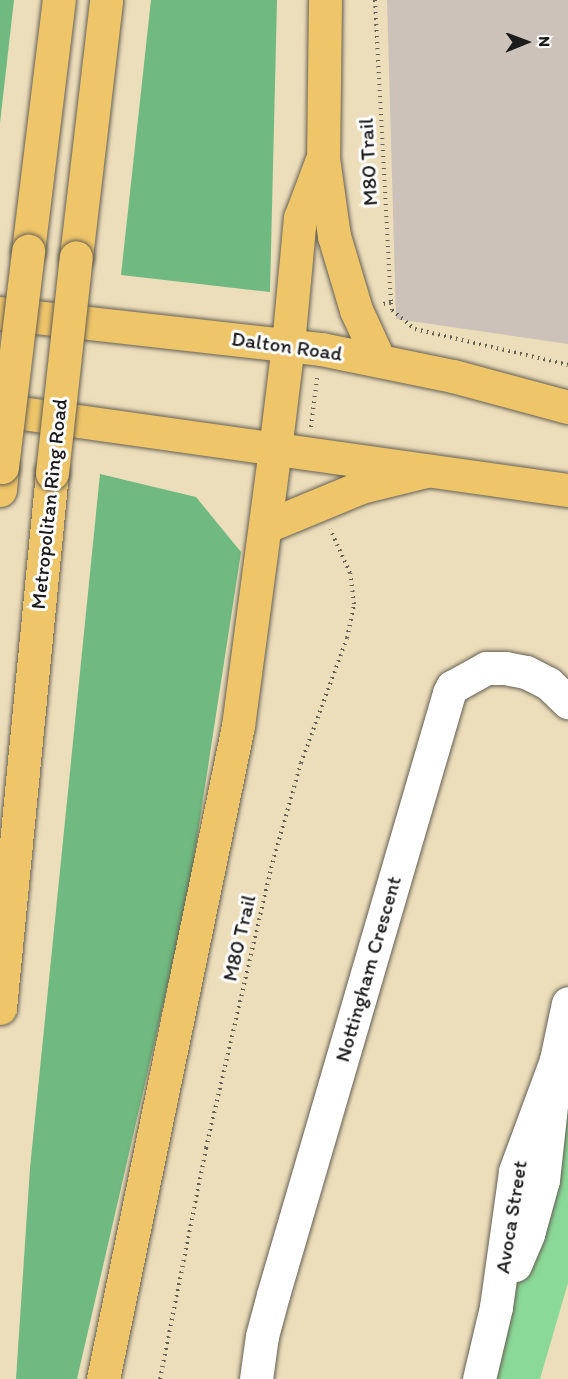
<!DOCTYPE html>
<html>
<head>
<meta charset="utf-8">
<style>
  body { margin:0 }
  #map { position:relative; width:568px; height:1379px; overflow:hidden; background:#eddebb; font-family:Itim,sans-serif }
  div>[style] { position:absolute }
  .industrial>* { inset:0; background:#ccc2b9 }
  .green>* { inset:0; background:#8bd998 }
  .forest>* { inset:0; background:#70b980 }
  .path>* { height:4px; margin-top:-2px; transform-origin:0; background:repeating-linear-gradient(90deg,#656054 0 1.5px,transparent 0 6px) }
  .roads { filter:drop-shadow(0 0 2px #656054) drop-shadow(0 0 2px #656054) }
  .minor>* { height:33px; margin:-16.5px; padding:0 16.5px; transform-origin:16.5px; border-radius:16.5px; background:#fff }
  .major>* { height:33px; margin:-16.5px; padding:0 16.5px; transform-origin:16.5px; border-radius:16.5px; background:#eec569 }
  .highway>* { height:33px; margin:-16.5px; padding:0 16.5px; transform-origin:16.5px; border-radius:16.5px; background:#eec569 }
  .bridges { filter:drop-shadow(0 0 2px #656054) drop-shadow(0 0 2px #656054) }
  .highway-bridge>* { height:33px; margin:-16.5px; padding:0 16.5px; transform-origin:16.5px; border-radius:16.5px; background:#eec569 }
  span { translate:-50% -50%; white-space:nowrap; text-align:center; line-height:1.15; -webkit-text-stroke:6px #fff; paint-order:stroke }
  .street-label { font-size:21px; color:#1c1c1c }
  .north { position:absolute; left:496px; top:12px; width:60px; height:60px; -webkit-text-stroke:4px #fff; paint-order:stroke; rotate:89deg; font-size:16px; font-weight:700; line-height:24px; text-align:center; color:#1c1c1c }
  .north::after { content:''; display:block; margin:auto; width:21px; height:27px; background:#1c1c1c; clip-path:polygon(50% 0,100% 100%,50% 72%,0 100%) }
</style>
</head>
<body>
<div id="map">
  <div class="industrial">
    <i style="clip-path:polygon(387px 0,568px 0,568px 344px,396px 319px)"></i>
  </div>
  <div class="green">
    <i style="clip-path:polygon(568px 1068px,568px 1283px,540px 1379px,486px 1379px,513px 1294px,545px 1214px)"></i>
  </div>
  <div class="forest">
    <i style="clip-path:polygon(0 0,14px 0,0 123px)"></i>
    <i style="clip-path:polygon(151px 0,277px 0,270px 292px,121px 275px)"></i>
    <i style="clip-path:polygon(100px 474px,196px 497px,241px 552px,188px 897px,77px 1379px,16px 1379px,30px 1168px)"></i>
  </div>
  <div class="path">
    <i style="left:375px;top:0;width:303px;rotate:87deg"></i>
    <i style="left:391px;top:303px;width:8px;rotate:173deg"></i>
    <i style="left:391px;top:303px;width:7px;rotate:82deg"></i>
    <i style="left:392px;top:310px;width:30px;rotate:40deg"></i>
    <i style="left:415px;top:329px;width:157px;rotate:13.2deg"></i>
    <i style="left:311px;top:427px;width:49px;rotate:-83deg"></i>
    <i style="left:160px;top:1379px;width:236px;rotate:-78.7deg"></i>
    <i style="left:206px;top:1148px;width:287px;rotate:-76.9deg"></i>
    <i style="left:271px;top:868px;width:109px;rotate:-74.1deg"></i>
    <i style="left:301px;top:763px;width:133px;rotate:-69.8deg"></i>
    <i style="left:347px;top:638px;width:35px;rotate:-78deg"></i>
    <i style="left:354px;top:604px;width:31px;rotate:-97deg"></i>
    <i style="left:350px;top:573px;width:48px;rotate:-114.4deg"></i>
  </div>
  <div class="roads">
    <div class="minor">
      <i style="left:515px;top:1265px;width:34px;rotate:-67deg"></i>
      <i style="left:528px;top:1234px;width:56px;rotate:-74.5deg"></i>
      <i style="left:543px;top:1180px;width:121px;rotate:-83.8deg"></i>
      <i style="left:556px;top:1060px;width:58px;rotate:-78.1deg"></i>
      <i style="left:256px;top:1379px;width:43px;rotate:-82.1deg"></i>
      <i style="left:262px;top:1336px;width:42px;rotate:-75deg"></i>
      <i style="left:273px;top:1295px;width:627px;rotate:-73.7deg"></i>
      <i style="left:449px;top:693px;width:7px;rotate:-63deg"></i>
      <i style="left:452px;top:687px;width:39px;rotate:-29deg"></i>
      <i style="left:486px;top:668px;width:19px"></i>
      <i style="left:505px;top:668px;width:21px;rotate:11deg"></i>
      <i style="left:526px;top:672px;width:25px;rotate:27deg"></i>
      <i style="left:548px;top:683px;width:28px;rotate:44deg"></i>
      <i style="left:479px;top:1379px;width:74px;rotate:-76.7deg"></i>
      <i style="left:496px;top:1307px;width:137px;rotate:-82deg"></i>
      <i style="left:515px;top:1171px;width:118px;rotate:-69.7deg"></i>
    </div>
    <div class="major">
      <i style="left:0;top:313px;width:323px;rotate:6.4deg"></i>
      <i style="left:321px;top:349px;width:135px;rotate:11.6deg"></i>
      <i style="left:453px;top:376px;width:119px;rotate:15.1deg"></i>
      <i style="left:0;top:410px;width:574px;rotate:8.02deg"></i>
      <i style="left:275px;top:450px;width:107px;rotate:-83deg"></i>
    </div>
    <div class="highway">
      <i style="left:325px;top:0;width:158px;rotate:90.7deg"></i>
      <i style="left:323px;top:158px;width:79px;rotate:82deg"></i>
      <i style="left:334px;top:236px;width:77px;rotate:73.4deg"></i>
      <i style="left:356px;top:310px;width:55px;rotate:65.3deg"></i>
      <i style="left:28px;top:251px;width:253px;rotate:-83deg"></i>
      <i style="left:76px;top:257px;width:259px;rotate:-83.3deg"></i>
      <i style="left:288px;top:344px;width:127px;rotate:-84.6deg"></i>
      <i style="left:300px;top:218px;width:60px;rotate:-69.4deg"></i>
      <i style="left:0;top:490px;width:23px;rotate:-85deg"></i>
      <i style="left:267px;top:526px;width:102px;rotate:-22.5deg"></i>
      <i style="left:361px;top:487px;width:67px;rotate:-13.8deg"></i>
      <i style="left:0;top:1008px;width:538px;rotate:-84.45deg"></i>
      <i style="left:103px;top:1379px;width:667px;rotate:-78.32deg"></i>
      <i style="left:238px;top:726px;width:278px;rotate:-82.4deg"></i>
    </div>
  </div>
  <div class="bridges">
    <div class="highway-bridge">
      <i style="left:2px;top:467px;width:218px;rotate:-83.1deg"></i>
      <i style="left:52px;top:473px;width:217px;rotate:-83.7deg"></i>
    </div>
  </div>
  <div class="street-label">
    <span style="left:368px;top:162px;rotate:-93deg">M80 Trail</span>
    <span style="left:287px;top:346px;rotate:8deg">Dalton Road</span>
    <span style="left:49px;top:504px;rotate:-84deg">Metropolitan Ring Road</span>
    <span style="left:239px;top:938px;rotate:-77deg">M80 Trail</span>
    <span style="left:368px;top:969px;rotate:-74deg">Nottingham Crescent</span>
    <span style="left:511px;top:1217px;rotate:-81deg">Avoca Street</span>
  </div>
  <div class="north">N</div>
</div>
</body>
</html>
